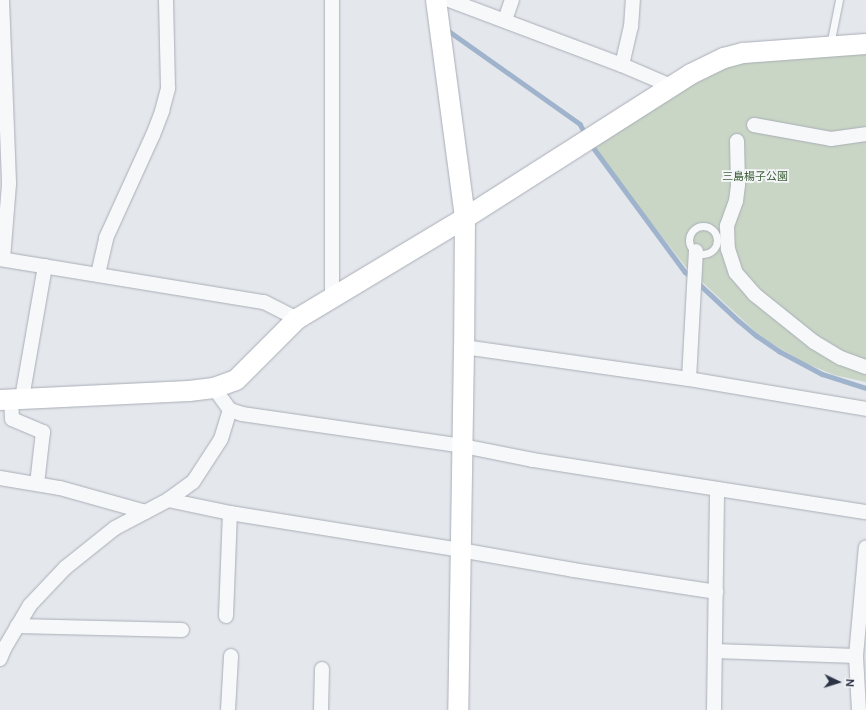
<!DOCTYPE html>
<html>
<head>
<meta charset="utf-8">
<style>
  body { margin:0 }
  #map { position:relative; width:866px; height:710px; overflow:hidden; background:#e4e7ec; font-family:"DM Sans","Noto Sans JP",sans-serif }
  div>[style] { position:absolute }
  .green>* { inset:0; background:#c9d6c5 }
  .stream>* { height:4.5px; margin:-2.25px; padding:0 2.25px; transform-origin:2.25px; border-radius:2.25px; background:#9fb4cc }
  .roads { filter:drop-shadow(0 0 1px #a9aeb7) drop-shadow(0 0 1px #a9aeb7) }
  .lane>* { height:7px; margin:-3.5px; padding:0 3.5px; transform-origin:3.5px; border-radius:3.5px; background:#f7f8fa }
  .lane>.ring { margin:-3.5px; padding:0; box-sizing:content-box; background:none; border:7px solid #f7f8fa; border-radius:50% }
  .street>* { height:14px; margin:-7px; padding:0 7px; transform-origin:7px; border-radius:7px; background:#f7f8fa }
  .secondary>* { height:20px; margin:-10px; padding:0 10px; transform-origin:10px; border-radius:10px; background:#fff }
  span { translate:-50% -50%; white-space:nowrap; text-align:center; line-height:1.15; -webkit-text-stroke:3.5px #f4f6f9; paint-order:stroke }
  .park-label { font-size:11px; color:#3f6138 }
  .north { position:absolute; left:818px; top:662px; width:40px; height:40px; -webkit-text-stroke:3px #f4f6f9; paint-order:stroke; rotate:94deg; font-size:11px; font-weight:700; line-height:16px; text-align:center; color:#2b3445 }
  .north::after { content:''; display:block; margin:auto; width:14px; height:18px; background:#2b3445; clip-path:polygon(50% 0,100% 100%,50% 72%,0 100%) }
</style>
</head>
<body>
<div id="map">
  <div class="green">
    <i style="clip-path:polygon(866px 51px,866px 382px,834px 375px,803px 362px,761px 337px,685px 266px,591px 146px,694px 81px,737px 63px)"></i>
  </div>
  <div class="stream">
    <i style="left:446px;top:29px;width:164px;rotate:35.3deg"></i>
    <i style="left:580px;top:124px;width:13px;rotate:61deg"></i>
    <i style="left:590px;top:143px;width:160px;rotate:53.6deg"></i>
    <i style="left:685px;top:272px;width:9px;rotate:36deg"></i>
    <i style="left:697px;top:282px;width:57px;rotate:42.9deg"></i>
    <i style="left:739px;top:321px;width:23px;rotate:40deg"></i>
    <i style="left:757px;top:336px;width:27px;rotate:34deg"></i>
    <i style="left:779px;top:351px;width:49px;rotate:28.1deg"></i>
    <i style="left:822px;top:374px;width:46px;rotate:17.7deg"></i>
  </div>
  <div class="roads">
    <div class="lane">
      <i style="left:830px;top:45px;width:46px;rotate:-78.7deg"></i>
      <i class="ring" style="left:689px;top:226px;width:21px;height:21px"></i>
    </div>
    <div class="street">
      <i style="left:2px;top:0;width:184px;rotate:87.8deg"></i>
      <i style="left:9px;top:184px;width:75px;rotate:94.6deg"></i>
      <i style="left:332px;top:0;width:297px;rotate:90deg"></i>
      <i style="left:449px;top:0;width:185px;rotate:20.6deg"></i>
      <i style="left:622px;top:65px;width:53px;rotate:23.2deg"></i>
      <i style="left:505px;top:20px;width:21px;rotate:-71deg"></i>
      <i style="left:622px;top:65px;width:39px;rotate:-77deg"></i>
      <i style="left:631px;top:27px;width:27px;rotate:-86deg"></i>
      <i style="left:754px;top:125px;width:78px;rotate:10.3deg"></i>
      <i style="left:831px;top:139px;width:35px;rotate:-8deg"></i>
      <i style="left:737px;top:141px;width:44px;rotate:88.7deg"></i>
      <i style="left:738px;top:185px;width:16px;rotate:97deg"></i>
      <i style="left:736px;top:201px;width:27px;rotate:110deg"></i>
      <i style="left:727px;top:226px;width:23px;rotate:88deg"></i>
      <i style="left:728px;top:249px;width:25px;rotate:72deg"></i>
      <i style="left:736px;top:273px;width:28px;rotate:49deg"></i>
      <i style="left:754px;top:294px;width:77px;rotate:38.7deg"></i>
      <i style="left:814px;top:342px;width:31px;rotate:31deg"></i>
      <i style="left:841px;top:358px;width:27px;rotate:20deg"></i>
      <i style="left:0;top:259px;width:267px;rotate:9.3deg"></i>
      <i style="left:264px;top:302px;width:37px;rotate:27deg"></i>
      <i style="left:98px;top:274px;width:37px;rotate:-77deg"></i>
      <i style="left:106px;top:238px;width:113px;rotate:-65.5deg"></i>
      <i style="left:153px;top:135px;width:26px;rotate:-69deg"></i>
      <i style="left:162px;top:111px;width:24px;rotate:-75deg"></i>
      <i style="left:168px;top:88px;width:88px;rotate:-91.3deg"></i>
      <i style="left:464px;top:347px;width:227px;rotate:8.1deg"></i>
      <i style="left:689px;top:379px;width:180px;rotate:9.6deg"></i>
      <i style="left:689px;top:379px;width:128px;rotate:-86.9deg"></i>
      <i style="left:214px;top:388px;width:27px;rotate:54deg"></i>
      <i style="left:230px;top:410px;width:13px;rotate:18deg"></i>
      <i style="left:242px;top:414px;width:223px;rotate:8.2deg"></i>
      <i style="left:463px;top:446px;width:71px;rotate:11.3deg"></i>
      <i style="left:533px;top:460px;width:337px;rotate:8.9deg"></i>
      <i style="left:22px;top:398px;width:134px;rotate:-80.1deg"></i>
      <i style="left:11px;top:399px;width:20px;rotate:87deg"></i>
      <i style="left:12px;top:419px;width:34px;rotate:23deg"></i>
      <i style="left:43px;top:432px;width:52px;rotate:96.6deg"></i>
      <i style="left:0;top:478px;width:61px;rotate:9.5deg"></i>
      <i style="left:60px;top:488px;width:89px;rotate:15.6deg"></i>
      <i style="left:168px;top:500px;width:63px;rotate:11.8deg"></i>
      <i style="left:230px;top:513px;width:233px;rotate:9.1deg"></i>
      <i style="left:460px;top:550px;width:115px;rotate:10deg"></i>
      <i style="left:573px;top:570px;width:145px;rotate:8.7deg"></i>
      <i style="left:226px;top:616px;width:103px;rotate:-87.8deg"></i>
      <i style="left:17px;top:626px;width:165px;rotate:1.4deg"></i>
      <i style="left:715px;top:651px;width:141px;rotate:2deg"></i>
      <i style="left:0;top:659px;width:11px;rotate:-68deg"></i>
      <i style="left:4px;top:649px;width:51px;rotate:-59.4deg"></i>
      <i style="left:30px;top:605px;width:51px;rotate:-46.6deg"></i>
      <i style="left:65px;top:568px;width:64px;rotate:-38.7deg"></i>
      <i style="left:115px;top:528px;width:60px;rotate:-27.8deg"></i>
      <i style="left:168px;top:500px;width:31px;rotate:-36deg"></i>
      <i style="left:193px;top:482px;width:51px;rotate:-56.9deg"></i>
      <i style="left:221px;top:439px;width:30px;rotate:-73deg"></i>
      <i style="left:228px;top:710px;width:54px;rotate:-86.8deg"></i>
      <i style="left:321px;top:710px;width:41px;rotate:-88.6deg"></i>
      <i style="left:714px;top:710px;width:221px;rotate:-89.2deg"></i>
      <i style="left:859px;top:710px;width:54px;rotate:-93.2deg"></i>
      <i style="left:856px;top:656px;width:109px;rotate:-84.8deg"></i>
    </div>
    <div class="secondary">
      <i style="left:436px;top:0;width:220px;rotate:82.4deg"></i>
      <i style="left:465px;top:218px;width:129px;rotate:90.4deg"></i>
      <i style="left:464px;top:347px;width:363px;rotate:90.9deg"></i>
      <i style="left:0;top:400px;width:189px;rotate:-2.7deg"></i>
      <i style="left:189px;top:391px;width:25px;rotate:-7deg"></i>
      <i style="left:214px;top:388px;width:23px;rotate:-20deg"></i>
      <i style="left:236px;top:380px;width:86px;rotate:-45deg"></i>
      <i style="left:297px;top:319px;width:196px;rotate:-31deg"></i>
      <i style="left:465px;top:218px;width:268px;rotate:-32.5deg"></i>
      <i style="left:691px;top:74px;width:37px;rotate:-26deg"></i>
      <i style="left:724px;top:58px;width:20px;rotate:-15deg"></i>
      <i style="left:743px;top:53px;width:123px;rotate:-4.2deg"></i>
    </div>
  </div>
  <div class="park-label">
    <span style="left:755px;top:176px">三島楊子公園</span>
  </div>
  <div class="north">N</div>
</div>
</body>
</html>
